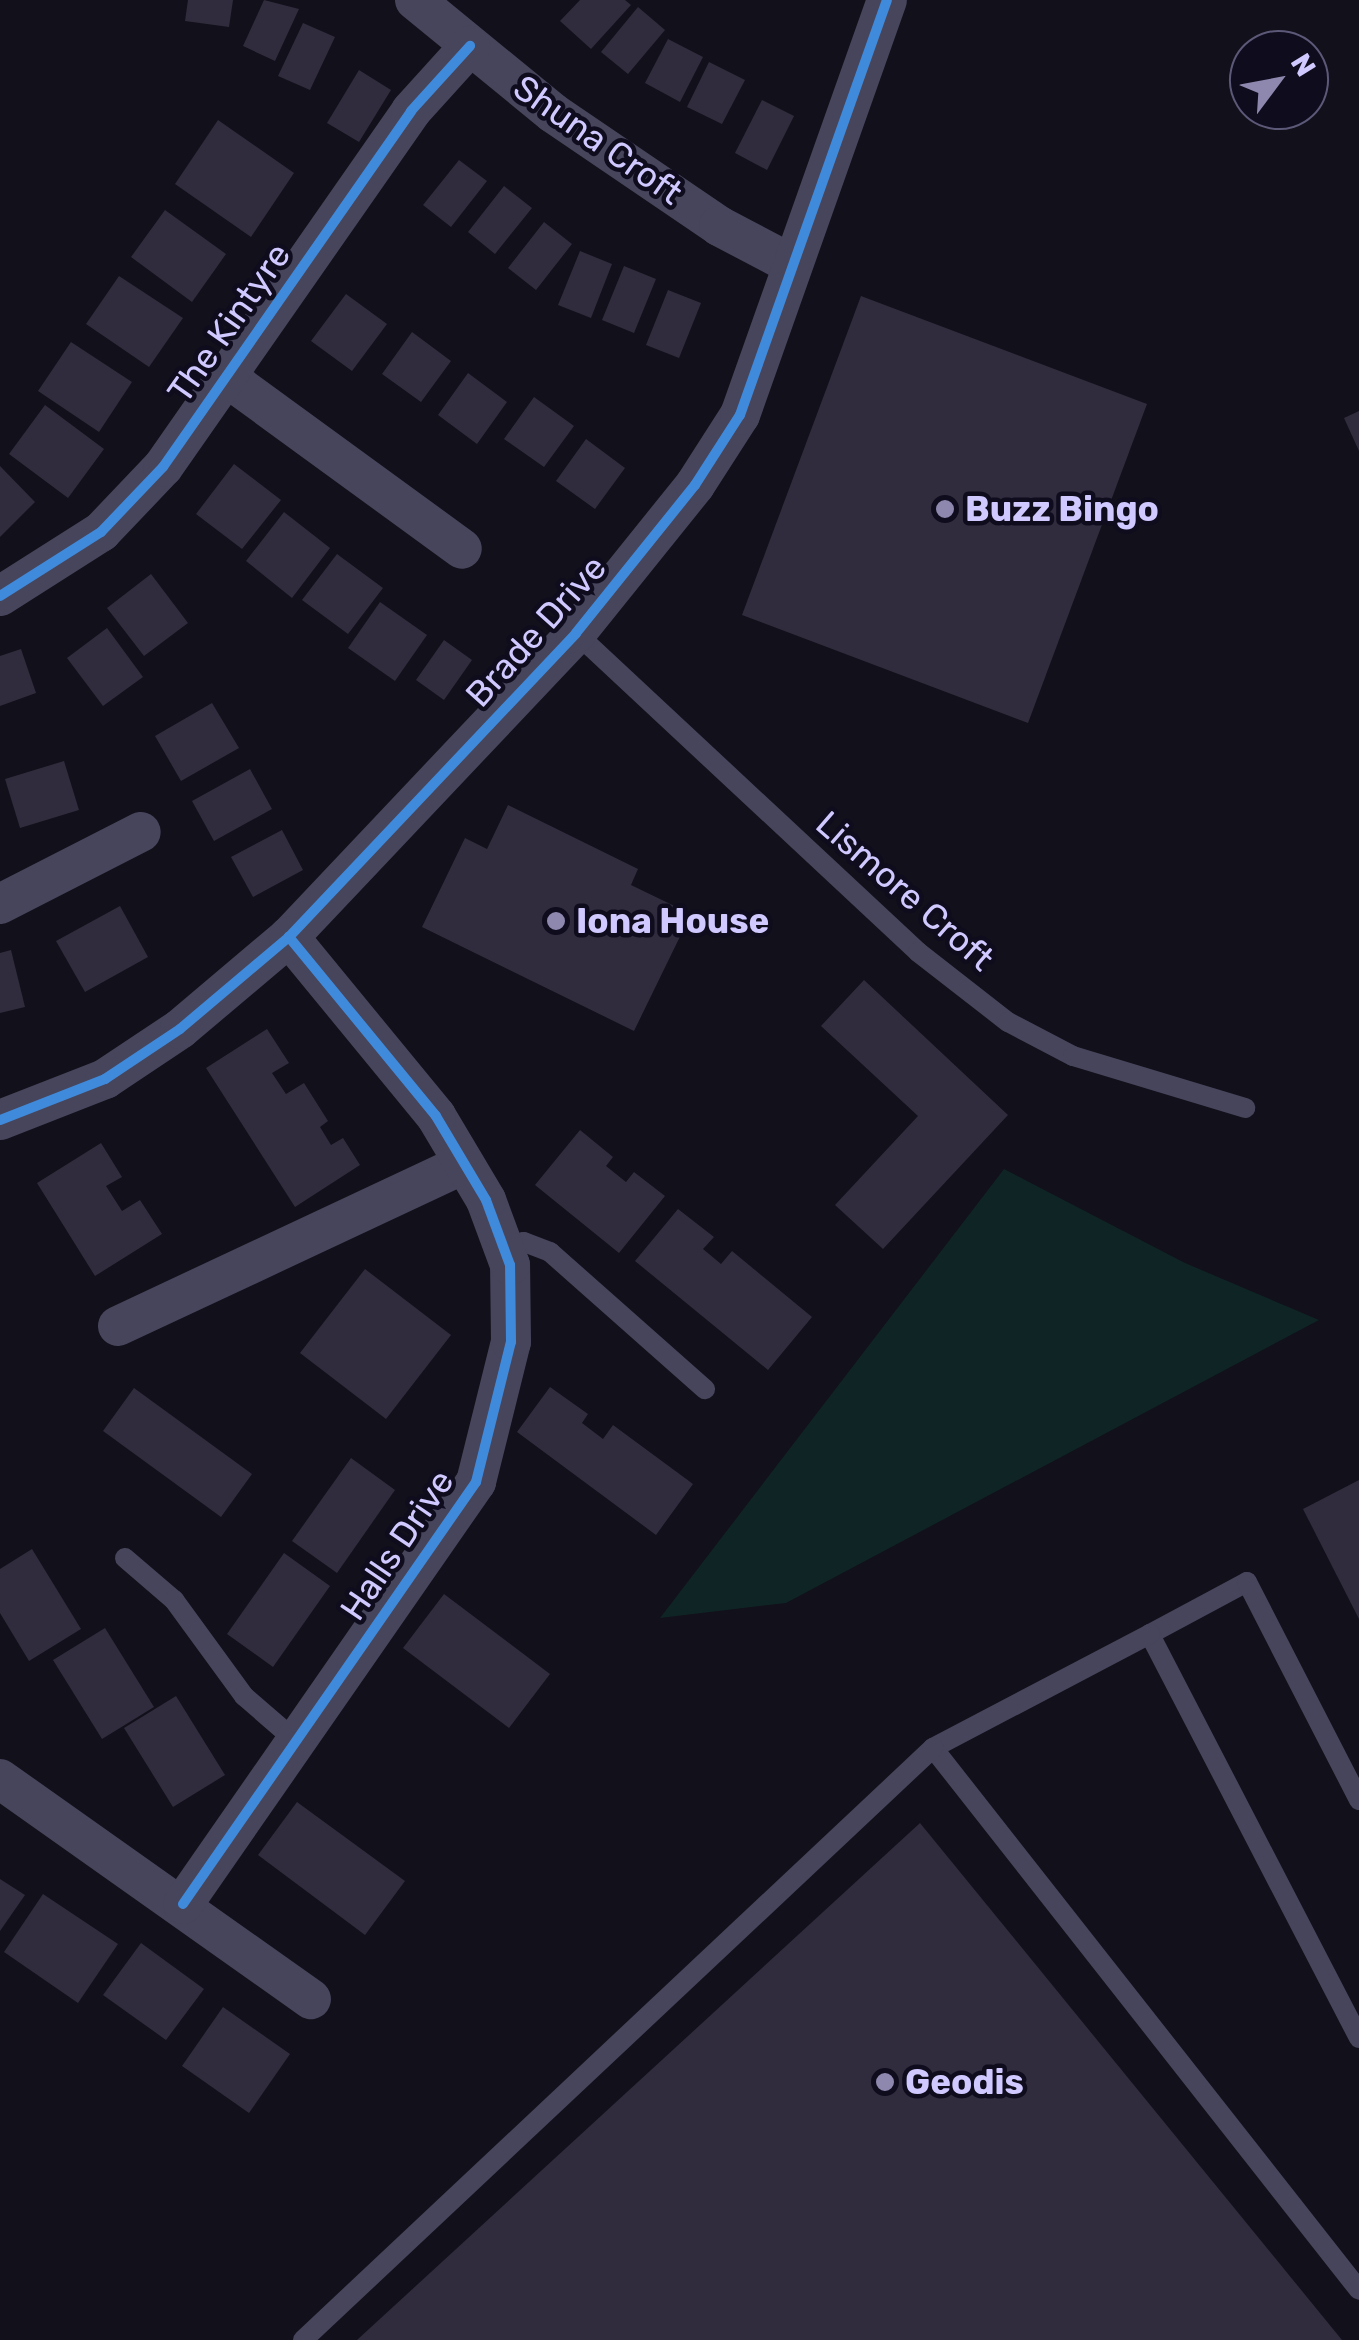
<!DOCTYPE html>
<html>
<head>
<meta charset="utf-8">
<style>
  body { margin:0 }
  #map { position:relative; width:1359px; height:2340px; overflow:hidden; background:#12101a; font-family:Rubik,sans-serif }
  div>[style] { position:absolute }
  .green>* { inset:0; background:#0f2425 }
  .building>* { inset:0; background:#302c3d }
  .service>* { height:20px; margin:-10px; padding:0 10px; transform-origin:10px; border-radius:10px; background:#46455b }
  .minor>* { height:40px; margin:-20px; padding:0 20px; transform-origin:20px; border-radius:20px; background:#46455b }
  .cycleway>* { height:10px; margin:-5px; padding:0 5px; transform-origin:5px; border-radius:5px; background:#408adc }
  .dots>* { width:28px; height:28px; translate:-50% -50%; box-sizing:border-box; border:5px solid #0f0c1e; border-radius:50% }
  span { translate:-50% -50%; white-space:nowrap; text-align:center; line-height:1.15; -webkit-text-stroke:9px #0f0c1e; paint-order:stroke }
  .street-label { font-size:35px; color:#d0c9ff }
  .poi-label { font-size:35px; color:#d0c9ff; font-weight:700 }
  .left { translate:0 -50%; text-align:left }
  .north { position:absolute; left:1229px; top:30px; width:100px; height:100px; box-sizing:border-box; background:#0f0c1e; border:2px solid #5c5878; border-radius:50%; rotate:58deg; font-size:28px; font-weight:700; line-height:40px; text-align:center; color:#d0c9ff }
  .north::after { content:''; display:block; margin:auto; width:35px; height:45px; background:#8e88af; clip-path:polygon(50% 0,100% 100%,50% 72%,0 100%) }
</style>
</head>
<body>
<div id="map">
  <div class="green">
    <i style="clip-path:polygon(1004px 1169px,1185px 1263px,1319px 1320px,786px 1603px,660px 1618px)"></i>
  </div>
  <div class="building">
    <i style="clip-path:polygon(188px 0,233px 0,229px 27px,185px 21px)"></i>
    <i style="clip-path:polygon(264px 0,299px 9px,275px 61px,243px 46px)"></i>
    <i style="clip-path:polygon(580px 0,625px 0,631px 5px,591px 49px,560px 21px)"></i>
    <i style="clip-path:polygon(638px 7px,665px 30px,628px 74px,601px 52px)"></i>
    <i style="clip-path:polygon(303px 23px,335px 37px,310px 90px,278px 76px)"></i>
    <i style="clip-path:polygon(668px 39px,703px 57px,680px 102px,645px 83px)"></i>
    <i style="clip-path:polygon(709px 62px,745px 80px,722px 124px,687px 107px)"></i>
    <i style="clip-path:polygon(359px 70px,391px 90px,359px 142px,327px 123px)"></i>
    <i style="clip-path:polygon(762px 100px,794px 116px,767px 170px,735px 153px)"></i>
    <i style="clip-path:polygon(218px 120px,294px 173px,251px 237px,175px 184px)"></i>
    <i style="clip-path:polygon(459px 160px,487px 181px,451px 227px,423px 205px)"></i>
    <i style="clip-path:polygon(504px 186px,532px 208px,495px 254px,468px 232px)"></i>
    <i style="clip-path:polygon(165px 210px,226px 254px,192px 302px,131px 257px)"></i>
    <i style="clip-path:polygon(544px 222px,572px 244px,536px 290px,508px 268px)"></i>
    <i style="clip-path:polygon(580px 251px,612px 264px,591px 318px,558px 305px)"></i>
    <i style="clip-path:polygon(624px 266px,656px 279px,634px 333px,602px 320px)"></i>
    <i style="clip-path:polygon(119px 276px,183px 318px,149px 367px,86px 324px)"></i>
    <i style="clip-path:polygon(668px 290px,701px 303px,679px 358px,646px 345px)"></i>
    <i style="clip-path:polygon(346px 294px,387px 324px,352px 371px,311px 341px)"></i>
    <i style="clip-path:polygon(861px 296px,1147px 404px,1028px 723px,742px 615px)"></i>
    <i style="clip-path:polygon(412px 332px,451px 361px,421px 402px,382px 374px)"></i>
    <i style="clip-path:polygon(71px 342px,132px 382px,99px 432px,38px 391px)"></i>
    <i style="clip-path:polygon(468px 373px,507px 402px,477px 444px,438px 415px)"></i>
    <i style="clip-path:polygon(534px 397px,574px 426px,544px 467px,504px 439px)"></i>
    <i style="clip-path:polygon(45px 405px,104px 449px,68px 498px,9px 454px)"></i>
    <i style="clip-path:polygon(1359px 411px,1359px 451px,1344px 418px)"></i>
    <i style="clip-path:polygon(586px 439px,625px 468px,595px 509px,556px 481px)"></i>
    <i style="clip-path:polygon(234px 464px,281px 500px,242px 549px,196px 514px)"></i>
    <i style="clip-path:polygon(0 466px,35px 502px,0 537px)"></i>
    <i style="clip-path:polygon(284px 512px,330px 548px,292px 598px,246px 561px)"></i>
    <i style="clip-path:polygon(337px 554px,383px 588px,348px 634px,302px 600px)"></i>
    <i style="clip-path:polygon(151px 574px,188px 623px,144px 656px,107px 608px)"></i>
    <i style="clip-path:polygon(380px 602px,427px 635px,395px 681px,348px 648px)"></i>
    <i style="clip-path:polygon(107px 628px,143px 677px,103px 706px,67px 658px)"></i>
    <i style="clip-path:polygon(444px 640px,472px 660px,444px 700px,416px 680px)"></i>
    <i style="clip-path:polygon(21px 649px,36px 693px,0 706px,0 656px)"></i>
    <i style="clip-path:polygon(212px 703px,239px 748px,181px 781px,155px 736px)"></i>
    <i style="clip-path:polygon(64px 761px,79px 810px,20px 828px,5px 779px)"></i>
    <i style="clip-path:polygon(250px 769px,272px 809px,214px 841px,192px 801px)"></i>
    <i style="clip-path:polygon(508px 805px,638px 869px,631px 885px,691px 914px,634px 1031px,422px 927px,465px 838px,487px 849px)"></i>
    <i style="clip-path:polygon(282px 830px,303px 870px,253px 897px,231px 857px)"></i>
    <i style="clip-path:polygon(120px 906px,148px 957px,85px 992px,56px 941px)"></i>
    <i style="clip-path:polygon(11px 950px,25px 1007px,0 1013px,0 953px)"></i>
    <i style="clip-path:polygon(864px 980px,1008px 1115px,883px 1249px,835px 1205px,918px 1116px,821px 1026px)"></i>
    <i style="clip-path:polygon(267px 1029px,289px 1063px,272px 1073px,286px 1094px,304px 1083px,328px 1121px,320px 1127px,331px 1145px,343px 1138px,360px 1165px,295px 1207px,206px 1068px)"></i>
    <i style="clip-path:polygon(580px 1130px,613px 1157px,606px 1166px,626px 1182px,634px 1172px,665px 1196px,619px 1253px,535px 1185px)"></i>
    <i style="clip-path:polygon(101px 1143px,122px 1177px,106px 1186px,122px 1211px,140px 1200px,162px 1234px,95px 1276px,37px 1183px)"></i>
    <i style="clip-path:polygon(678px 1209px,714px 1237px,703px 1249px,721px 1264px,732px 1251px,812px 1317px,768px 1370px,635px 1261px)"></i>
    <i style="clip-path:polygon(365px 1269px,451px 1335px,386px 1419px,300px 1353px)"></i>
    <i style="clip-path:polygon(550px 1387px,588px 1414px,582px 1423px,603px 1439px,613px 1425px,693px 1484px,656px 1535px,517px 1432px)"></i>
    <i style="clip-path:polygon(134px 1388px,252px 1474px,221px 1517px,103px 1431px)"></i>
    <i style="clip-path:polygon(351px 1458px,395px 1490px,337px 1573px,292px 1541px)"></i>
    <i style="clip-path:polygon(1359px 1480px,1359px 1619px,1303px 1509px)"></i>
    <i style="clip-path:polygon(32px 1549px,81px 1629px,29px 1661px,0 1613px,0 1569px)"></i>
    <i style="clip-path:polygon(284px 1553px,330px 1586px,273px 1667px,227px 1634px)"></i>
    <i style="clip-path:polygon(444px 1594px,550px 1674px,509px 1728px,403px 1648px)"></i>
    <i style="clip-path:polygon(105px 1628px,154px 1707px,102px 1739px,53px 1660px)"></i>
    <i style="clip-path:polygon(176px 1696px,225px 1775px,173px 1807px,124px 1728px)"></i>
    <i style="clip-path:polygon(297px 1802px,405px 1881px,365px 1935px,258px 1855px)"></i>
    <i style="clip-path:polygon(920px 1823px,1342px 2340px,357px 2340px)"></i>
    <i style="clip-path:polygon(0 1879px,25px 1895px,0 1931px)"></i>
    <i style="clip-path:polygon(43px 1894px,118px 1944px,78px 2003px,4px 1952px)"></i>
    <i style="clip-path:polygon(141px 1943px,204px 1989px,166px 2040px,103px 1995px)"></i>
    <i style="clip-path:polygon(223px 2007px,290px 2054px,249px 2113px,182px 2066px)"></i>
  </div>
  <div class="service">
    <i style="left:576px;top:633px;width:468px;rotate:43deg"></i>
    <i style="left:918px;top:952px;width:114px;rotate:37.9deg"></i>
    <i style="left:1008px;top:1022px;width:73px;rotate:27.6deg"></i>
    <i style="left:1073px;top:1056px;width:180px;rotate:16.8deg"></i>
    <i style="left:503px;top:1246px;width:21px;rotate:-11deg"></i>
    <i style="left:524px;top:1242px;width:28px;rotate:21deg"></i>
    <i style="left:550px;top:1252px;width:207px;rotate:41.5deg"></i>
    <i style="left:125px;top:1558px;width:65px;rotate:40.6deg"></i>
    <i style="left:174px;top:1600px;width:119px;rotate:53.9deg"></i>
    <i style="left:244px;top:1696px;width:69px;rotate:40.9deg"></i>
    <i style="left:1150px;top:1634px;width:110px;rotate:-28.2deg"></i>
    <i style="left:1247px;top:1582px;width:245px;rotate:62.8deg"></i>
    <i style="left:1359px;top:2038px;width:455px;rotate:-117.4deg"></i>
    <i style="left:1150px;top:1634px;width:245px;rotate:152.3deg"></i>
    <i style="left:933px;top:1748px;width:689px;rotate:51.83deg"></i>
    <i style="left:303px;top:2340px;width:865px;rotate:-43.22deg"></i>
  </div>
  <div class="minor">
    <i style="left:415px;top:0;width:178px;rotate:39.3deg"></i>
    <i style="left:553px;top:113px;width:201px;rotate:34.2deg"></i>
    <i style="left:719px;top:226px;width:81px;rotate:27.8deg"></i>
    <i style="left:225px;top:376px;width:293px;rotate:36.1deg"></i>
    <i style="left:0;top:596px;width:120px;rotate:-32.4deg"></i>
    <i style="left:101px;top:532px;width:90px;rotate:-46.4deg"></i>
    <i style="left:163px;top:467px;width:434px;rotate:-55.1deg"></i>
    <i style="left:411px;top:111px;width:88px;rotate:-47.8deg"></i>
    <i style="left:0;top:904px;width:158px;rotate:-27.1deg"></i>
    <i style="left:0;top:1120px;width:113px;rotate:-21.3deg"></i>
    <i style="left:105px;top:1079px;width:90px;rotate:-33.7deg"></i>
    <i style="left:180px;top:1029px;width:143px;rotate:-40.2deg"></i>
    <i style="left:289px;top:937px;width:418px;rotate:-46.6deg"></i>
    <i style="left:576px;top:633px;width:190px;rotate:-51.2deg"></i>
    <i style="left:695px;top:485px;width:83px;rotate:-57.3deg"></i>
    <i style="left:740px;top:415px;width:440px;rotate:-70.5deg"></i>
    <i style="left:118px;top:1326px;width:382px;rotate:-25.1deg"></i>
    <i style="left:0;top:1779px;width:381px;rotate:35.3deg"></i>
    <i style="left:183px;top:1904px;width:514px;rotate:-55.23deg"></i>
    <i style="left:476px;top:1482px;width:144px;rotate:-76deg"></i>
    <i style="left:511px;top:1342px;width:77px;rotate:-90.7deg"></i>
    <i style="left:510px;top:1265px;width:69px;rotate:-110.3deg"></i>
    <i style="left:486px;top:1200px;width:98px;rotate:-120.8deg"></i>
    <i style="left:436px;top:1116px;width:232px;rotate:-129.4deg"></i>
  </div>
  <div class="cycleway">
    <i style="left:0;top:596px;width:120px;rotate:-32.4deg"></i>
    <i style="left:101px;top:532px;width:90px;rotate:-46.4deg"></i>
    <i style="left:163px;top:467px;width:434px;rotate:-55.1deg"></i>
    <i style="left:411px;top:111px;width:88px;rotate:-47.8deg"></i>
    <i style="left:0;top:1120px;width:113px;rotate:-21.3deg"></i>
    <i style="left:105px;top:1079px;width:90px;rotate:-33.7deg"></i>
    <i style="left:180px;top:1029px;width:143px;rotate:-40.2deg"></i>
    <i style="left:289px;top:937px;width:418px;rotate:-46.6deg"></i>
    <i style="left:576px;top:633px;width:190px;rotate:-51.2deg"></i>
    <i style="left:695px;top:485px;width:83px;rotate:-57.3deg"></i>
    <i style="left:740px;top:415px;width:440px;rotate:-70.5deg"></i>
    <i style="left:183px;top:1904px;width:514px;rotate:-55.23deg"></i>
    <i style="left:476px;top:1482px;width:144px;rotate:-76deg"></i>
    <i style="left:511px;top:1342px;width:77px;rotate:-90.7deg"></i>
    <i style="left:510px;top:1265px;width:69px;rotate:-110.3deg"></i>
    <i style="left:486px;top:1200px;width:98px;rotate:-120.8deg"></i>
    <i style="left:436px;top:1116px;width:232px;rotate:-129.4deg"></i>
  </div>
  <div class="dots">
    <i style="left:945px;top:509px;background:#8e88af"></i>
    <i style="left:556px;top:921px;background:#8e88af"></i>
    <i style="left:885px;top:2082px;background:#8e88af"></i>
  </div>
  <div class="street-label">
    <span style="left:598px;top:140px;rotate:35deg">Shuna Croft</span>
    <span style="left:229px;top:323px;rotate:-55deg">The Kintyre</span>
    <span style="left:536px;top:631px;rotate:-48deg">Brade Drive</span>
    <span style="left:905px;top:891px;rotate:41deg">Lismore Croft</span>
    <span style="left:397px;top:1545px;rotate:-56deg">Halls Drive</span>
  </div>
  <div class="poi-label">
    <span class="left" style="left:965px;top:509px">Buzz Bingo</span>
    <span class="left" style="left:576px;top:921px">Iona House</span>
    <span class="left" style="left:905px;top:2082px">Geodis</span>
  </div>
  <div class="north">N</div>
</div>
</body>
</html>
